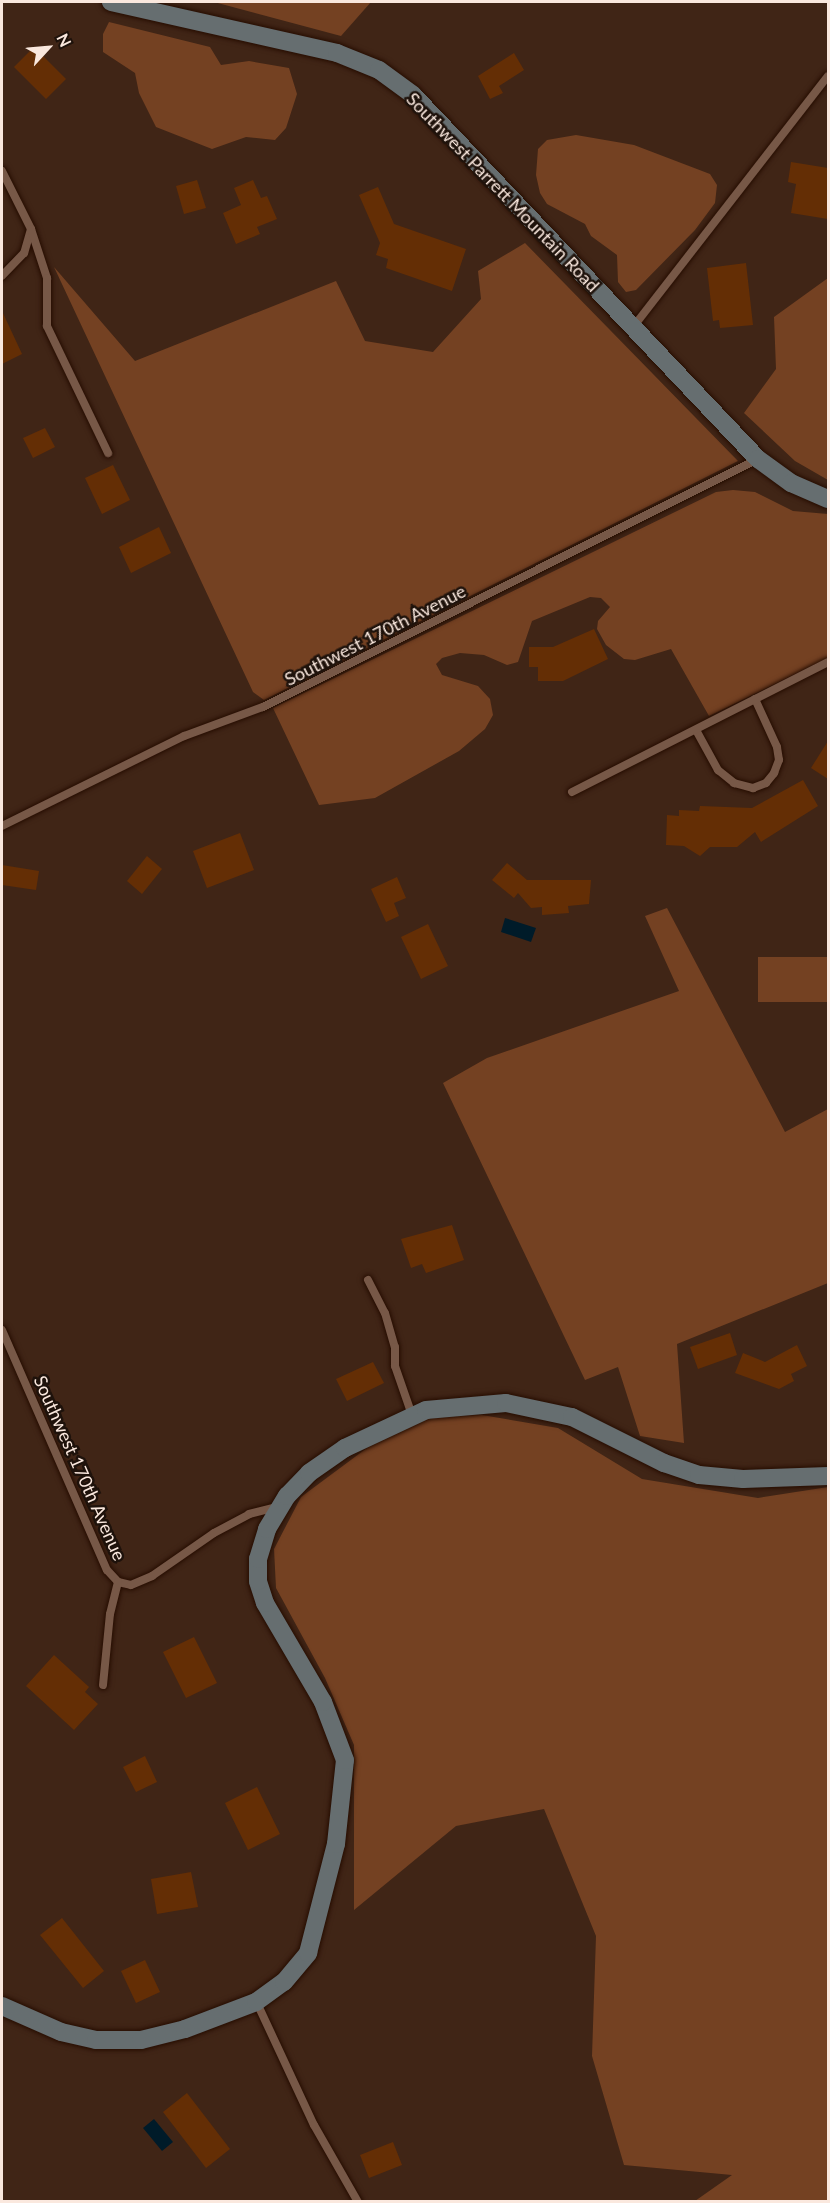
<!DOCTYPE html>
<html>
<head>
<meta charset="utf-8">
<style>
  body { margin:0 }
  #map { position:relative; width:830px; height:2203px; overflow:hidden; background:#402516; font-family:Lato,sans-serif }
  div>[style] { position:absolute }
  .green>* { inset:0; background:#744122 }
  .water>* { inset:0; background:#001b29 }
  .building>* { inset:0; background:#642e05 }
  .roads { filter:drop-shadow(0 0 2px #260d01) drop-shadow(0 0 2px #260d01) }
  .lane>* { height:8px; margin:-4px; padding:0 4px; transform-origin:4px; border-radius:4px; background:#775847 }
  .secondary>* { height:18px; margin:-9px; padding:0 9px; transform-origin:9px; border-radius:9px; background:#666e70 }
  span { translate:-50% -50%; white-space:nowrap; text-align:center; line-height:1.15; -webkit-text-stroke:5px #1e120b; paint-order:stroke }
  .street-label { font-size:18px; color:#fae8de }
  .frame { position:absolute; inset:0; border:3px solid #fae8de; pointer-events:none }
  .north { position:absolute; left:18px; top:18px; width:60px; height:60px; -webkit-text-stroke:4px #1e120b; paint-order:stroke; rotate:64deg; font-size:16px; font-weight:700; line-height:24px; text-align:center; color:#fae8de }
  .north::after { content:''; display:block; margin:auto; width:21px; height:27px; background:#fae8de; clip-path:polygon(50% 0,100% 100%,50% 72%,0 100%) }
</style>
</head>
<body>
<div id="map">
  <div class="green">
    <i style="clip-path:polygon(214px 2px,371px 2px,341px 36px)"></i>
    <i style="clip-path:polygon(109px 22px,210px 47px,221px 65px,249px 61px,289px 68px,297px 94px,286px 128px,275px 140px,246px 137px,212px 149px,156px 127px,139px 93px,135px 73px,103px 52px,103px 34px)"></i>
    <i style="clip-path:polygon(576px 135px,634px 145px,710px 174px,717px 185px,715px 203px,695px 230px,636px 290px,626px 292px,618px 282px,617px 255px,591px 236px,585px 224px,547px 204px,540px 193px,536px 175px,538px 149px,547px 140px)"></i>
    <i style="clip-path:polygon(525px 243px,738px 461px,264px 700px,253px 692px,54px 267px,135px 361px,336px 281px,365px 341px,433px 352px,481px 299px,478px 271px)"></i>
    <i style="clip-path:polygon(828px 278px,828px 480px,795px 461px,744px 413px,776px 369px,774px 317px)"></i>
    <i style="clip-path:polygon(733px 490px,755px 492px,793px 511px,828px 514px,828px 658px,709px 716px,671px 649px,635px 660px,624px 659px,606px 645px,597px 629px,598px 621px,610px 607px,601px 598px,590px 597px,532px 621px,518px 662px,507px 665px,484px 655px,460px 653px,442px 658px,436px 664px,442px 675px,478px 686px,490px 699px,493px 715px,485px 729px,459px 751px,375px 798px,319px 805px,273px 708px,716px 492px)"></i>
    <i style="clip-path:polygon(667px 908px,785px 1132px,828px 1109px,828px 1283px,677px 1344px,684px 1443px,640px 1436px,618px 1367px,585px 1380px,443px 1083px,487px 1058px,679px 991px,645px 916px)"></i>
    <i style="clip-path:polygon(758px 957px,828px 957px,828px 1002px,758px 1002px)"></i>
    <i style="clip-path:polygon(482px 1415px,558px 1428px,642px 1479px,758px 1498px,828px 1487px,828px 2201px,695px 2201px,732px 2175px,624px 2165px,592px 2056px,596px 1936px,544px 1809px,456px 1826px,354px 1910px,354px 1745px,325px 1678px,276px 1588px,274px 1549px,301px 1497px,371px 1445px,423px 1417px)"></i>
  </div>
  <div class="water">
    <i style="clip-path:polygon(505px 918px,536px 928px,531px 942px,501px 932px)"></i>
    <i style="clip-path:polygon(154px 2119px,173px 2142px,162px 2151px,143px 2128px)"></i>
  </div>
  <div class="building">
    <i style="clip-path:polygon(34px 47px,66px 79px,46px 99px,14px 67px)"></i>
    <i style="clip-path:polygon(514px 53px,524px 70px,499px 86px,503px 93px,490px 99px,478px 76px)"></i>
    <i style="clip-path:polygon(791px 162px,828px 168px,828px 219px,791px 213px,796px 184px,788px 182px)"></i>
    <i style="clip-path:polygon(197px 180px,206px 208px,184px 214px,176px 186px)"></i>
    <i style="clip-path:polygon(253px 180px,261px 198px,267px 196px,277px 219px,257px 227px,260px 234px,236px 244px,223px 213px,241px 205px,234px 188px)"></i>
    <i style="clip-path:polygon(378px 187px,394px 224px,466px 249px,452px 291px,386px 268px,388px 259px,376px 255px,380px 243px,359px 195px)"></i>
    <i style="clip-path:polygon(746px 263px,753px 325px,720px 328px,719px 320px,713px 321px,707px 268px)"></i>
    <i style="clip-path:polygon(2px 311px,22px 354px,2px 364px)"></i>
    <i style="clip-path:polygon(45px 428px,55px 447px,33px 458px,23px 438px)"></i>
    <i style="clip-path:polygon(113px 465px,130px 500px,102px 514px,85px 478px)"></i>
    <i style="clip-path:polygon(159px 527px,171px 553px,131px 573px,119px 547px)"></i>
    <i style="clip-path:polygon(594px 629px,608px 659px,563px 681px,538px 681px,538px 667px,529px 667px,529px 647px,553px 647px)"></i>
    <i style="clip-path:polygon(828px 741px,828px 779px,811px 768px)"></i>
    <i style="clip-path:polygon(803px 780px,818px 806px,761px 842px,755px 832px,737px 847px,710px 847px,700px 856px,684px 846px,666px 845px,667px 815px,679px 816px,679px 810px,699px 811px,700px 806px,752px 808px)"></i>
    <i style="clip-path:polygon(240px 833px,254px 870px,207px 888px,193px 851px)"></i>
    <i style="clip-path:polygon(147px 856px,162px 869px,142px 894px,127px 881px)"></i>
    <i style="clip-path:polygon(507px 863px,527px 880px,591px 880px,589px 904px,568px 906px,569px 913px,542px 915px,542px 907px,531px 908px,518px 893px,514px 898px,492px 880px)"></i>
    <i style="clip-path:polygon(2px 865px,39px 871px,36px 890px,2px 885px)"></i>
    <i style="clip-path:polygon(397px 877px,406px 898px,394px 903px,399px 916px,386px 922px,371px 889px)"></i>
    <i style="clip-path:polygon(428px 924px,448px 966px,421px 979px,401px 937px)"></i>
    <i style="clip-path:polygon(452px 1225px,464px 1260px,426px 1273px,422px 1264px,411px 1268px,401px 1239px)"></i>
    <i style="clip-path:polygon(730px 1333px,737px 1355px,698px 1369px,690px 1347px)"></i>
    <i style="clip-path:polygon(797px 1345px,807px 1366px,791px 1374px,794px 1381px,779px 1389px,735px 1373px,743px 1353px,765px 1362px)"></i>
    <i style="clip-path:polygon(373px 1362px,384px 1383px,347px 1401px,336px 1379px)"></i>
    <i style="clip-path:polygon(194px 1637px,217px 1683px,186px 1698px,163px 1652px)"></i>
    <i style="clip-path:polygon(54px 1655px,89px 1687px,85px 1692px,98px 1704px,74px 1730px,26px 1686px)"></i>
    <i style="clip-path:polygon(145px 1756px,157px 1782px,136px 1792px,123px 1767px)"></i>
    <i style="clip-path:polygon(257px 1787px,280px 1834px,248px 1850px,225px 1803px)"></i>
    <i style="clip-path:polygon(191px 1872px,198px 1907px,157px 1914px,151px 1879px)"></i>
    <i style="clip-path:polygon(62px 1918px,104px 1971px,83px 1988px,40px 1935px)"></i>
    <i style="clip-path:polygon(145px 1960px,160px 1992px,136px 2003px,121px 1971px)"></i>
    <i style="clip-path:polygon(187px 2093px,230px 2149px,206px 2168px,163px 2112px)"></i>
    <i style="clip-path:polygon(393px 2142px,402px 2165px,369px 2178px,360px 2155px)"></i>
  </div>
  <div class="roads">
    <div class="lane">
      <i style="left:2px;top:171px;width:65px;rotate:63.4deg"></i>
      <i style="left:31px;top:229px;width:25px;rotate:106deg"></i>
      <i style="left:24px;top:253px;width:32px;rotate:134deg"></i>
      <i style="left:31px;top:229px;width:52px;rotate:71.9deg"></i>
      <i style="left:47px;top:278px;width:48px;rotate:90deg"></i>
      <i style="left:47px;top:326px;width:141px;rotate:64.3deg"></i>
      <i style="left:634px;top:326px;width:316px;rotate:-52.2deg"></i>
      <i style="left:696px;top:730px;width:46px;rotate:61.2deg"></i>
      <i style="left:718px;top:770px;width:21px;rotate:39deg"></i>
      <i style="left:734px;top:783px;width:20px;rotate:15deg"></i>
      <i style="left:753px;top:788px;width:14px;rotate:-21deg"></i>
      <i style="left:766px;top:783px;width:13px;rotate:-51deg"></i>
      <i style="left:774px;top:773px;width:14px;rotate:-69deg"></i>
      <i style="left:779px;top:760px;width:13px;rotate:-99deg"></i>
      <i style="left:777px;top:747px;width:53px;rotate:-114.6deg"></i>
      <i style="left:572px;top:792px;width:287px;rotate:-26.9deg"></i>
      <i style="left:2px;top:826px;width:203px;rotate:-26.3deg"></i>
      <i style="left:184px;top:736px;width:84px;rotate:-20.2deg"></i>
      <i style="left:263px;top:707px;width:551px;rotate:-26.61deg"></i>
      <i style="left:368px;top:1280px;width:37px;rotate:63deg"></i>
      <i style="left:385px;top:1313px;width:35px;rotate:74deg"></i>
      <i style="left:395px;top:1347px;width:19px;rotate:90deg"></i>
      <i style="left:395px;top:1366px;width:52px;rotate:70.9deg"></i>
      <i style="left:2px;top:1330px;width:262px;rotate:66.4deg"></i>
      <i style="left:107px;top:1570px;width:16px;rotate:47deg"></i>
      <i style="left:118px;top:1582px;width:13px;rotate:13deg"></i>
      <i style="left:131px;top:1585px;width:23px;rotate:-23deg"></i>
      <i style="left:152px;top:1576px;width:75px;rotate:-34.7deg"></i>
      <i style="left:214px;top:1533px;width:40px;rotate:-28deg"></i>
      <i style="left:249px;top:1514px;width:30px;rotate:-14deg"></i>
      <i style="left:103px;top:1685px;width:71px;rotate:-84.4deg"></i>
      <i style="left:110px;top:1614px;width:33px;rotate:-76deg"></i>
      <i style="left:257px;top:2003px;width:135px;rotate:65deg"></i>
      <i style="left:314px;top:2125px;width:89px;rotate:60.3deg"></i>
    </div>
    <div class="secondary">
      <i style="left:111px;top:2px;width:232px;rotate:12.7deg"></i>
      <i style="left:337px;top:53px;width:45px;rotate:22deg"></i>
      <i style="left:379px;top:70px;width:42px;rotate:36.3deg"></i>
      <i style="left:413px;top:95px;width:502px;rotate:46.54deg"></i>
      <i style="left:758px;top:459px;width:41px;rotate:36deg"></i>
      <i style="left:791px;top:483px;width:40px;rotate:23.4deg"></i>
      <i style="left:2px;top:2006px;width:64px;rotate:23.8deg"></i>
      <i style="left:61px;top:2032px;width:36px;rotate:13deg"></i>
      <i style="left:96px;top:2040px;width:45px"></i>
      <i style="left:141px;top:2040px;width:45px;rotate:-14deg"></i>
      <i style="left:185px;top:2029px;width:76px;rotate:-20.8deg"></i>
      <i style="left:256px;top:2002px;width:34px;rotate:-36deg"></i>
      <i style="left:284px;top:1982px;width:38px;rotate:-50deg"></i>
      <i style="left:308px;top:1953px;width:113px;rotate:-75.6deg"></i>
      <i style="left:336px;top:1844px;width:84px;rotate:-83.9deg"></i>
      <i style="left:345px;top:1760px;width:62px;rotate:-110.8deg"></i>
      <i style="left:323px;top:1702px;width:115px;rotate:-120.4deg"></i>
      <i style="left:265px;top:1603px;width:23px;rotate:-108deg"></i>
      <i style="left:258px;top:1581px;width:22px;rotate:-90deg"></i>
      <i style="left:258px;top:1559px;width:31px;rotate:-73deg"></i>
      <i style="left:267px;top:1529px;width:39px;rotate:-59deg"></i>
      <i style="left:287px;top:1496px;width:32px;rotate:-46deg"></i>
      <i style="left:309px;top:1473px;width:44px;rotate:-34.8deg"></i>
      <i style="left:345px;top:1448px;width:89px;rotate:-25.1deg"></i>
      <i style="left:426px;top:1410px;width:80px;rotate:-5deg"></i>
      <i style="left:506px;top:1403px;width:67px;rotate:12deg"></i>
      <i style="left:572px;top:1417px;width:103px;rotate:26.6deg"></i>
      <i style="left:664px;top:1463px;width:37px;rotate:19deg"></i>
      <i style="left:699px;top:1475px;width:44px;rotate:5.2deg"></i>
      <i style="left:743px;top:1479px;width:85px;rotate:-2deg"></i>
    </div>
  </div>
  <div class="street-label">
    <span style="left:503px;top:192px;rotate:46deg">Southwest Parrett Mountain Road</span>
    <span style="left:375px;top:635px;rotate:-27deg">Southwest 170th Avenue</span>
    <span style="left:80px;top:1468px;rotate:66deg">Southwest 170th Avenue</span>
  </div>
  <div class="frame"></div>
  <div class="north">N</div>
</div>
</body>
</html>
